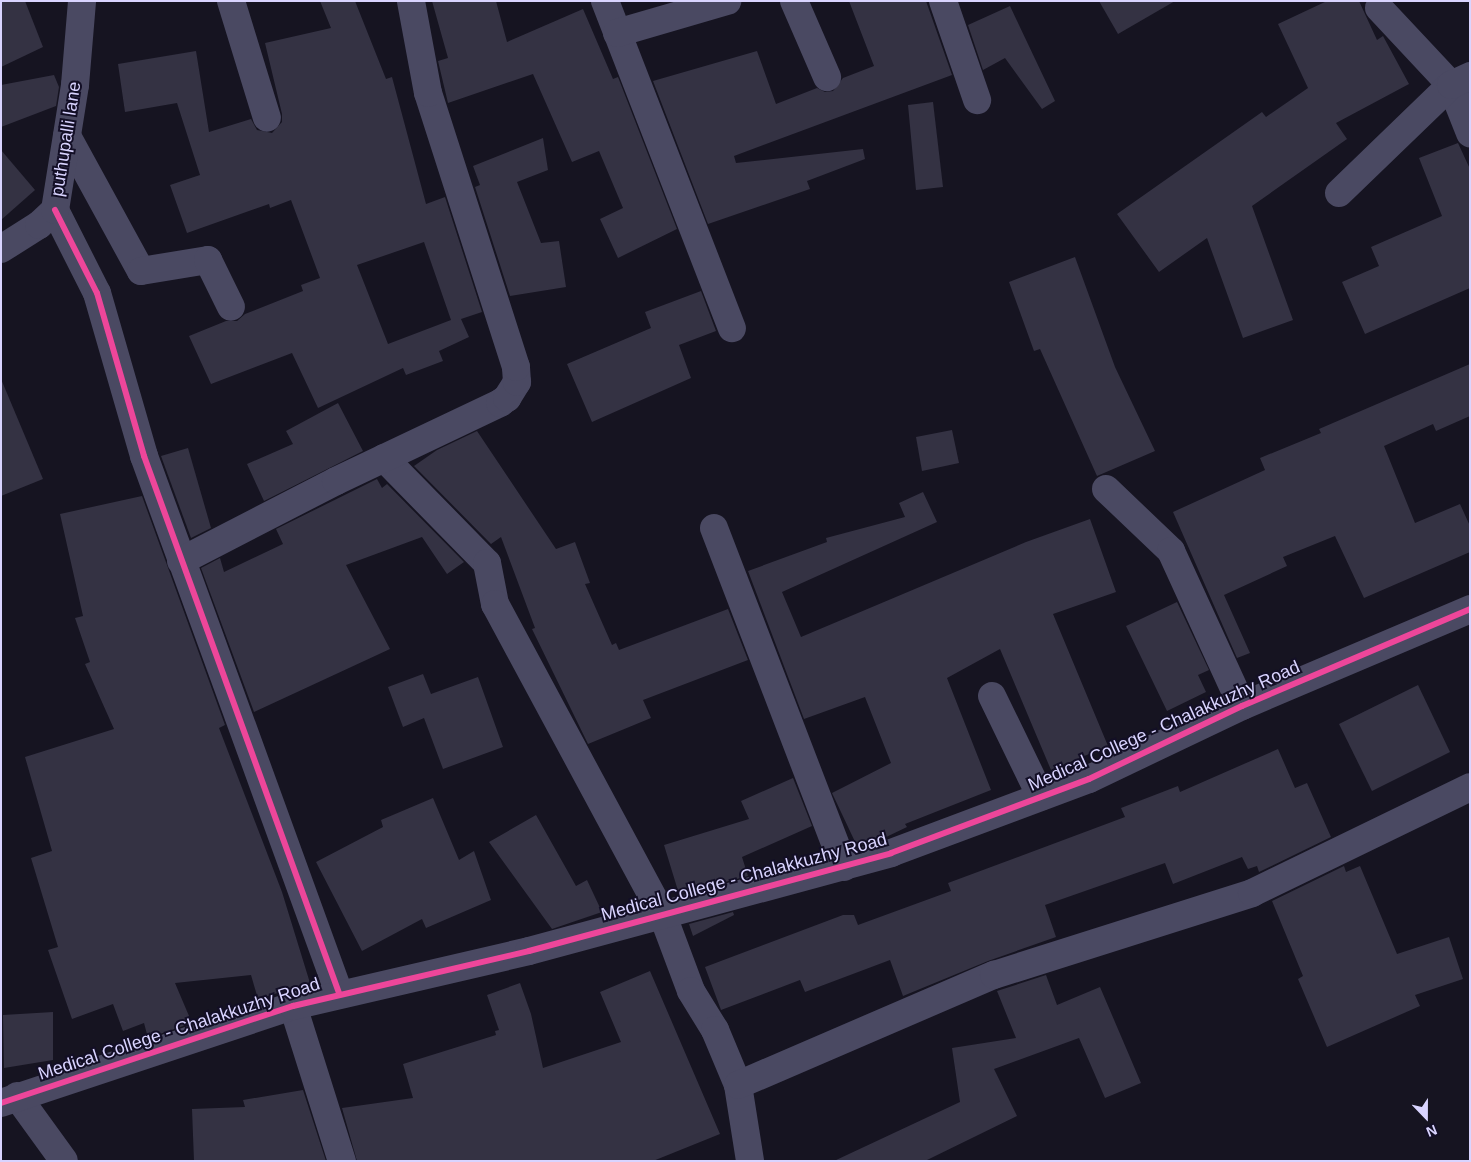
<!DOCTYPE html>
<html>
<head>
<meta charset="utf-8">
<style>
  body { margin:0 }
  #map { position:relative; width:1471px; height:1162px; overflow:hidden; background:#161421; font-family:Helvetica,sans-serif }
  div>[style] { position:absolute }
  .building>* { inset:0; background:#343243 }
  .minor>* { height:28px; margin:-14px; padding:0 14px; transform-origin:14px; border-radius:14px; background:#4a4962 }
  .cycleway>* { height:6px; margin:-3px; padding:0 3px; transform-origin:3px; border-radius:3px; background:#ed469a }
  span { translate:-50% -50%; white-space:nowrap; text-align:center; line-height:1.15; -webkit-text-stroke:4px #130f26; paint-order:stroke }
  .street-label { font-size:18px; color:#d9d4ff }
  .frame { position:absolute; inset:0; border:2px solid #d9d4ff; pointer-events:none }
  .north { position:absolute; left:1401px; top:1092px; width:50px; height:50px; -webkit-text-stroke:4px #130f26; paint-order:stroke; rotate:158deg; font-size:14px; font-weight:700; line-height:20px; text-align:center; color:#d9d4ff }
  .north::after { content:''; display:block; margin:auto; width:18px; height:22px; background:#d9d4ff; clip-path:polygon(50% 0,100% 100%,50% 72%,0 100%) }
</style>
</head>
<body>
<div id="map">
  <div class="building">
    <i style="clip-path:polygon(1px 1px,25px 1px,43px 47px,1px 67px)"></i>
    <i style="clip-path:polygon(evenodd,320px 1px,355px 1px,386px 79px,392px 77px,426px 204px,445px 197px,482px 312px,461px 319px,469px 337px,439px 351px,443px 361px,406px 375px,403px 368px,318px 408px,292px 353px,211px 384px,189px 336px,226px 321px,237px 321px,245px 314px,303px 291px,301px 285px,320px 278px,291px 200px,270px 208px,269px 204px,187px 233px,170px 185px,200px 175px,177px 103px,125px 112px,118px 64px,196px 51px,209px 132px,251px 119px,257px 130px,272px 133px,282px 122px,282px 114px,265px 43px,331px 28px,320px 1px,424px 242px,451px 320px,388px 344px,357px 265px,424px 242px)"></i>
    <i style="clip-path:polygon(432px 1px,496px 1px,507px 42px,583px 9px,613px 79px,618px 77px,677px 229px,618px 258px,600px 219px,623px 208px,599px 151px,572px 162px,533px 74px,448px 103px,438px 61px,448px 58px)"></i>
    <i style="clip-path:polygon(849px 1px,926px 1px,952px 75px,734px 156px,736px 163px,863px 149px,865px 159px,807px 181px,810px 189px,708px 224px,653px 81px,757px 51px,776px 104px,817px 88px,825px 92px,833px 91px,843px 78px,874px 66px)"></i>
    <i style="clip-path:polygon(1099px 1px,1175px 1px,1118px 34px)"></i>
    <i style="clip-path:polygon(1327px 1px,1359px 1px,1377px 40px,1383px 36px,1409px 84px,1336px 123px,1347px 139px,1252px 206px,1293px 320px,1243px 338px,1207px 238px,1159px 272px,1117px 214px,1262px 112px,1266px 117px,1308px 88px,1278px 24px)"></i>
    <i style="clip-path:polygon(1010px 6px,1055px 101px,1042px 109px,1005px 58px,983px 70px,968px 25px)"></i>
    <i style="clip-path:polygon(54px 75px,59px 87px,56px 106px,1px 127px,1px 85px)"></i>
    <i style="clip-path:polygon(933px 102px,943px 187px,916px 190px,908px 105px)"></i>
    <i style="clip-path:polygon(543px 138px,548px 170px,517px 182px,541px 243px,559px 241px,566px 287px,510px 296px,475px 187px,480px 185px,473px 166px)"></i>
    <i style="clip-path:polygon(1458px 143px,1470px 169px,1470px 288px,1365px 334px,1342px 282px,1379px 266px,1371px 247px,1442px 216px,1419px 158px)"></i>
    <i style="clip-path:polygon(1px 150px,35px 190px,1px 220px)"></i>
    <i style="clip-path:polygon(1075px 257px,1115px 367px,1155px 451px,1097px 476px,1040px 349px,1034px 351px,1009px 282px)"></i>
    <i style="clip-path:polygon(701px 291px,716px 331px,679px 345px,691px 378px,592px 422px,567px 364px,651px 328px,645px 312px)"></i>
    <i style="clip-path:polygon(1470px 364px,1470px 416px,1436px 431px,1433px 424px,1384px 446px,1415px 523px,1460px 504px,1470px 526px,1470px 552px,1364px 598px,1335px 536px,1283px 557px,1287px 566px,1224px 595px,1250px 653px,1237px 658px,1173px 512px,1265px 470px,1260px 458px,1321px 433px,1319px 429px)"></i>
    <i style="clip-path:polygon(1px 379px,43px 479px,1px 496px)"></i>
    <i style="clip-path:polygon(338px 403px,363px 451px,264px 501px,247px 464px,293px 444px,286px 431px)"></i>
    <i style="clip-path:polygon(952px 430px,959px 463px,922px 471px,916px 437px)"></i>
    <i style="clip-path:polygon(477px 431px,556px 549px,575px 542px,590px 583px,585px 584px,612px 645px,616px 643px,619px 650px,728px 609px,748px 660px,643px 700px,651px 718px,588px 744px,532px 629px,535px 628px,501px 537px,491px 544px,414px 466px,437px 450px)"></i>
    <i style="clip-path:polygon(188px 448px,211px 528px,191px 538px,161px 456px)"></i>
    <i style="clip-path:polygon(377px 479px,382px 488px,387px 484px,464px 562px,447px 574px,422px 537px,346px 565px,390px 649px,254px 712px,201px 568px,220px 558px,224px 572px,283px 544px,276px 529px)"></i>
    <i style="clip-path:polygon(923px 492px,937px 522px,782px 592px,801px 637px,1026px 542px,1090px 519px,1116px 592px,1053px 614px,1108px 746px,1051px 770px,1000px 649px,947px 678px,991px 790px,905px 824px,907px 827px,882px 839px,857px 846px,832px 793px,891px 763px,865px 697px,804px 719px,748px 571px,827px 542px,826px 538px,905px 517px,899px 503px)"></i>
    <i style="clip-path:polygon(142px 496px,225px 725px,219px 728px,282px 892px,310px 983px,258px 999px,251px 975px,175px 983px,192px 1023px,148px 1038px,144px 1023px,123px 1031px,113px 1004px,72px 1019px,48px 950px,58px 947px,31px 858px,52px 851px,25px 757px,114px 729px,85px 664px,90px 662px,75px 618px,83px 616px,60px 514px)"></i>
    <i style="clip-path:polygon(1177px 602px,1209px 670px,1198px 675px,1206px 692px,1167px 711px,1126px 626px)"></i>
    <i style="clip-path:polygon(423px 674px,431px 694px,478px 677px,503px 747px,443px 769px,424px 718px,403px 727px,388px 687px)"></i>
    <i style="clip-path:polygon(1418px 685px,1450px 752px,1372px 791px,1339px 724px)"></i>
    <i style="clip-path:polygon(1278px 749px,1295px 788px,1307px 783px,1331px 837px,1259px 872px,1257px 866px,1248px 869px,1242px 857px,1173px 884px,1165px 863px,1045px 905px,1056px 937px,988px 961px,903px 996px,890px 960px,805px 992px,800px 980px,721px 1010px,705px 967px,843px 915px,854px 915px,858px 925px,951px 891px,948px 883px,1125px 817px,1121px 808px,1178px 786px,1180px 792px)"></i>
    <i style="clip-path:polygon(793px 778px,812px 826px,742px 857px,748px 876px,679px 894px,664px 845px,749px 819px,741px 801px)"></i>
    <i style="clip-path:polygon(433px 798px,459px 860px,474px 851px,491px 900px,426px 928px,422px 919px,362px 951px,316px 862px,383px 827px,381px 820px)"></i>
    <i style="clip-path:polygon(536px 815px,576px 886px,587px 880px,602px 912px,552px 929px,489px 842px)"></i>
    <i style="clip-path:polygon(1344px 866px,1346px 872px,1360px 866px,1397px 954px,1449px 937px,1463px 979px,1415px 995px,1420px 1006px,1327px 1047px,1298px 979px,1303px 976px,1272px 901px)"></i>
    <i style="clip-path:polygon(733px 912px,734px 915px,693px 936px,689px 924px)"></i>
    <i style="clip-path:polygon(650px 971px,720px 1134px,653px 1161px,357px 1161px,342px 1108px,413px 1098px,403px 1064px,496px 1035px,495px 1031px,499px 1030px,487px 995px,520px 983px,531px 1014px,543px 1068px,621px 1042px,600px 992px)"></i>
    <i style="clip-path:polygon(1046px 975px,1057px 1005px,1100px 987px,1141px 1083px,1105px 1098px,1079px 1038px,994px 1069px,1017px 1116px,925px 1161px,834px 1161px,960px 1102px,952px 1048px,1016px 1038px,997px 991px)"></i>
    <i style="clip-path:polygon(53px 1012px,53px 1060px,4px 1068px,3px 1015px)"></i>
    <i style="clip-path:polygon(303px 1090px,326px 1161px,194px 1161px,192px 1109px,245px 1107px,243px 1100px)"></i>
  </div>
  <div class="minor">
    <i style="left:231px;top:1px;width:122px;rotate:72.9deg"></i>
    <i style="left:605px;top:1px;width:351px;rotate:68.8deg"></i>
    <i style="left:794px;top:1px;width:83px;rotate:66.5deg"></i>
    <i style="left:943px;top:1px;width:105px;rotate:71deg"></i>
    <i style="left:1379px;top:8px;width:105px;rotate:46.9deg"></i>
    <i style="left:1451px;top:85px;width:52px;rotate:68.4deg"></i>
    <i style="left:617px;top:33px;width:115px;rotate:-16.2deg"></i>
    <i style="left:67px;top:136px;width:154px;rotate:61.3deg"></i>
    <i style="left:141px;top:271px;width:68px;rotate:-9.3deg"></i>
    <i style="left:208px;top:260px;width:52px;rotate:63.9deg"></i>
    <i style="left:1339px;top:193px;width:156px;rotate:-44deg"></i>
    <i style="left:1451px;top:85px;width:21px;rotate:-25deg"></i>
    <i style="left:55px;top:210px;width:93px;rotate:63.2deg"></i>
    <i style="left:97px;top:293px;width:170px;rotate:73.9deg"></i>
    <i style="left:144px;top:456px;width:571px;rotate:70.04deg"></i>
    <i style="left:1px;top:249px;width:45px;rotate:-32.3deg"></i>
    <i style="left:39px;top:225px;width:22px;rotate:-43deg"></i>
    <i style="left:55px;top:210px;width:127px;rotate:-80.9deg"></i>
    <i style="left:75px;top:85px;width:84px;rotate:-85.2deg"></i>
    <i style="left:384px;top:458px;width:147px;rotate:45.6deg"></i>
    <i style="left:487px;top:563px;width:42px;rotate:79deg"></i>
    <i style="left:495px;top:604px;width:354px;rotate:61.7deg"></i>
    <i style="left:663px;top:916px;width:80px;rotate:69.5deg"></i>
    <i style="left:691px;top:991px;width:46px;rotate:58.4deg"></i>
    <i style="left:715px;top:1030px;width:60px;rotate:67.3deg"></i>
    <i style="left:738px;top:1085px;width:77px;rotate:81deg"></i>
    <i style="left:1106px;top:489px;width:90px;rotate:43.6deg"></i>
    <i style="left:1171px;top:551px;width:170px;rotate:65.4deg"></i>
    <i style="left:714px;top:528px;width:363px;rotate:69deg"></i>
    <i style="left:181px;top:561px;width:174px;rotate:-27.3deg"></i>
    <i style="left:336px;top:481px;width:182px;rotate:-25.4deg"></i>
    <i style="left:500px;top:403px;width:9px;rotate:-36deg"></i>
    <i style="left:507px;top:398px;width:19px;rotate:-58deg"></i>
    <i style="left:517px;top:382px;width:15px;rotate:-94deg"></i>
    <i style="left:516px;top:367px;width:288px;rotate:-107.8deg"></i>
    <i style="left:428px;top:93px;width:94px;rotate:-100.5deg"></i>
    <i style="left:992px;top:696px;width:112px;rotate:64.1deg"></i>
    <i style="left:293px;top:1006px;width:163px;rotate:72.5deg"></i>
    <i style="left:738px;top:1085px;width:279px;rotate:-23.3deg"></i>
    <i style="left:994px;top:975px;width:271px;rotate:-17.6deg"></i>
    <i style="left:1252px;top:893px;width:242px;rotate:-25.9deg"></i>
    <i style="left:17px;top:1096px;width:80px;rotate:54.1deg"></i>
    <i style="left:1px;top:1103px;width:308px;rotate:-18.4deg"></i>
    <i style="left:293px;top:1006px;width:242px;rotate:-13.1deg"></i>
    <i style="left:529px;top:951px;width:375px;rotate:-15.1deg"></i>
    <i style="left:891px;top:853px;width:211px;rotate:-20.5deg"></i>
    <i style="left:1089px;top:779px;width:170px;rotate:-25.5deg"></i>
    <i style="left:1242px;top:706px;width:248px;rotate:-23deg"></i>
  </div>
  <div class="cycleway">
    <i style="left:55px;top:210px;width:93px;rotate:63.2deg"></i>
    <i style="left:97px;top:293px;width:170px;rotate:73.9deg"></i>
    <i style="left:144px;top:456px;width:571px;rotate:70.04deg"></i>
    <i style="left:1px;top:1103px;width:308px;rotate:-18.4deg"></i>
    <i style="left:293px;top:1006px;width:242px;rotate:-13.1deg"></i>
    <i style="left:529px;top:951px;width:375px;rotate:-15.1deg"></i>
    <i style="left:891px;top:853px;width:211px;rotate:-20.5deg"></i>
    <i style="left:1089px;top:779px;width:170px;rotate:-25.5deg"></i>
    <i style="left:1242px;top:706px;width:248px;rotate:-23deg"></i>
  </div>
  <div class="street-label">
    <span style="left:66px;top:139px;rotate:-81deg">puthupalli lane</span>
    <span style="left:1164px;top:726px;rotate:-24deg">Medical College - Chalakkuzhy Road</span>
    <span style="left:744px;top:877px;rotate:-15deg">Medical College - Chalakkuzhy Road</span>
    <span style="left:179px;top:1029px;rotate:-18deg">Medical College - Chalakkuzhy Road</span>
  </div>
  <div class="frame"></div>
  <div class="north">N</div>
</div>
</body>
</html>
